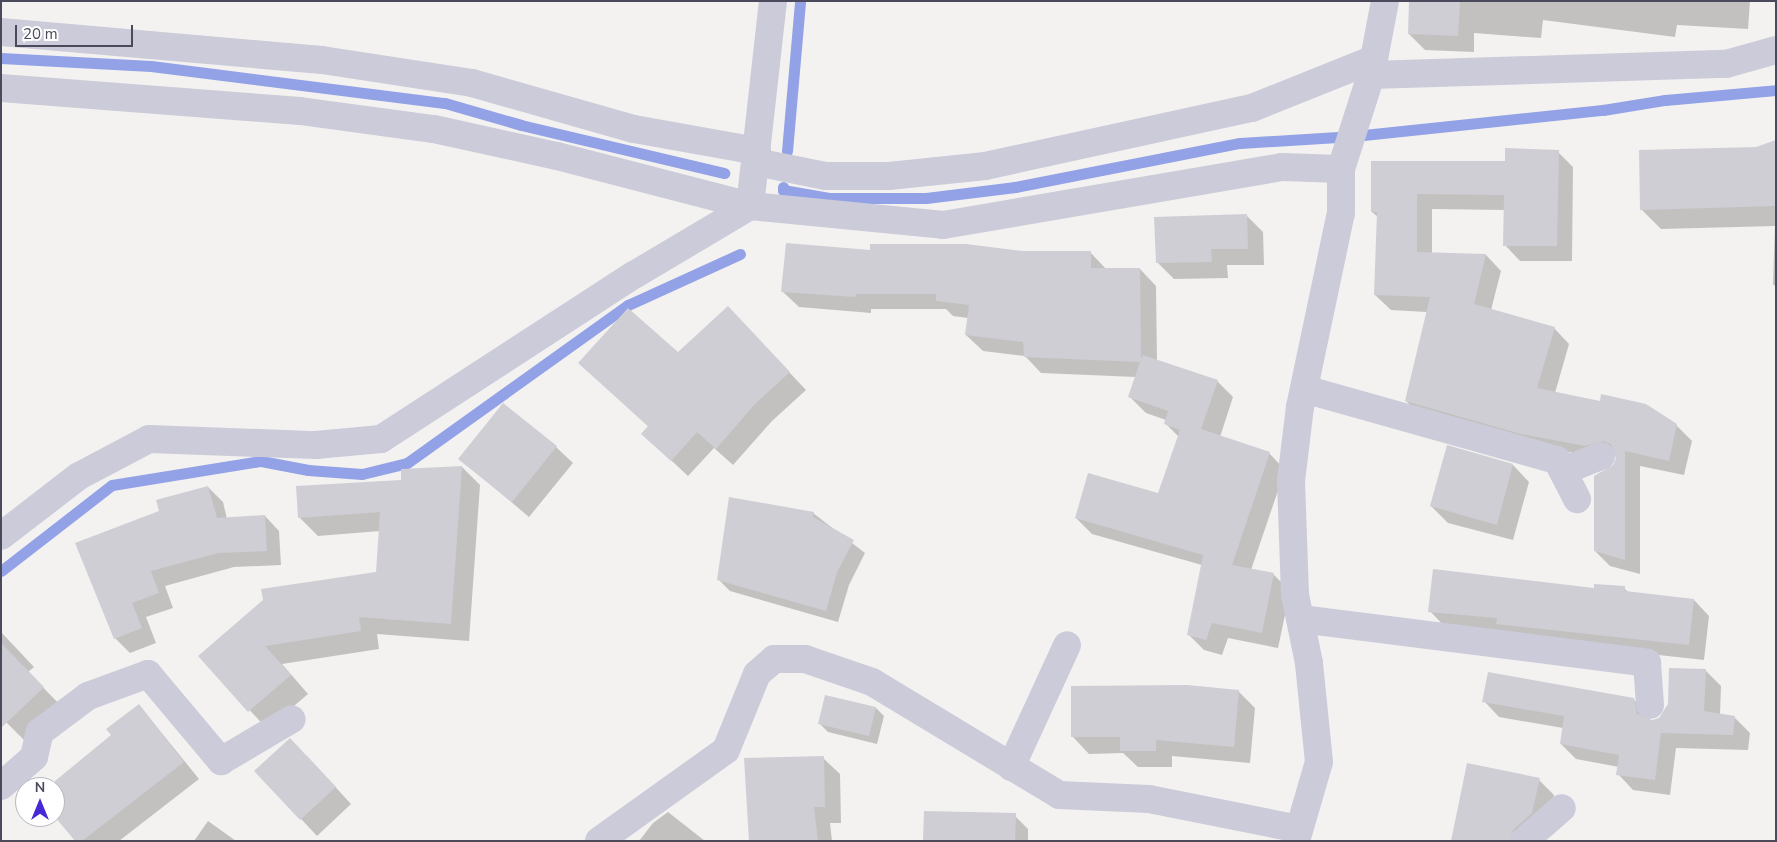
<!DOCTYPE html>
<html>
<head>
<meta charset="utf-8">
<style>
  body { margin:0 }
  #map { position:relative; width:1777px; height:842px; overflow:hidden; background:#f3f2f0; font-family:"Nunito Sans",sans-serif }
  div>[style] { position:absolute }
  .shadow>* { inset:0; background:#0003 }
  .stream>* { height:11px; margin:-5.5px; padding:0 5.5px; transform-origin:5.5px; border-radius:5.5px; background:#93a2e6 }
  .building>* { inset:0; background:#cfced5 }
  .street>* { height:28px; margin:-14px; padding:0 14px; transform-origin:14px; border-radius:14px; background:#cccbd9 }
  span { translate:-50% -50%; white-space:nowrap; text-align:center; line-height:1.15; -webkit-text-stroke:4.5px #fff; paint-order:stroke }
  .frame { position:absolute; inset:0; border:2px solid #4b4a5c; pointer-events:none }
  .north { position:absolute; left:15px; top:777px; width:50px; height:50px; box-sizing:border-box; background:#fff; border:1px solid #b7b7be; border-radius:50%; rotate:0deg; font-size:14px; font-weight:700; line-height:20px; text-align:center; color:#4b4a5c }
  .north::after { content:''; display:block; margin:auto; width:18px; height:22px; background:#4727d6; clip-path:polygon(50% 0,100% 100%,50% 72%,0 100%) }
  .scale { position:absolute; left:15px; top:25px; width:118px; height:22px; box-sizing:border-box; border:2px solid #4b4a5c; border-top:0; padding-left:6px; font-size:15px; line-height:18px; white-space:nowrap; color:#4b4a5c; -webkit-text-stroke:4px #fff; paint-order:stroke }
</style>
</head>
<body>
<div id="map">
  <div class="shadow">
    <i style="clip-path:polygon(1410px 1px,1750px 1px,1748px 29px,1677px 25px,1675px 37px,1543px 20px,1541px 38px,1474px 33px,1474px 52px,1425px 50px,1409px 34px)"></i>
    <i style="clip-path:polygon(1776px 141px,1776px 287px,1773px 284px,1775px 226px,1661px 229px,1642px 210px,1756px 148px)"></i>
    <i style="clip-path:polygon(1558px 152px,1573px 167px,1572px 261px,1520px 261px,1505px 245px,1505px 210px,1432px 209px,1432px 254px,1486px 255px,1501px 271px,1491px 310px,1554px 328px,1569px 344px,1555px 393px,1676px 425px,1692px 441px,1684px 475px,1640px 466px,1640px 574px,1610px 566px,1595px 551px,1617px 456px,1601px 460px,1422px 416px,1406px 401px,1427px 312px,1391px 310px,1375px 295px,1378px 217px,1372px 212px,1372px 162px,1506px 162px)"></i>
    <i style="clip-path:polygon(1246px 215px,1263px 232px,1264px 265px,1227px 265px,1228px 278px,1174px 279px,1157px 262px)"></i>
    <i style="clip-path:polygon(871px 252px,1090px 252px,1106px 269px,1140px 269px,1156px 286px,1157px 361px,1217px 381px,1233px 397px,1220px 437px,1269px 453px,1285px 470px,1251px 570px,1274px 575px,1290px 591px,1278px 648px,1228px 638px,1222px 655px,1204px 650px,1188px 634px,1202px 565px,1092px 534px,1076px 518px,1159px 494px,1179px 437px,1165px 423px,1166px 420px,1146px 413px,1130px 397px,1136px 377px,1041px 373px,1025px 356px,983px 351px,966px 335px,968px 318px,953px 316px,946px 309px,871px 309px,871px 313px,799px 307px,782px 291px)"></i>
    <i style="clip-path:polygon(744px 324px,806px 390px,772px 421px,733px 465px,714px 448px,688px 476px,643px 434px,649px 427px,579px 363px,678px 354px)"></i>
    <i style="clip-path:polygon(556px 447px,573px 463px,529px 517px,460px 459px)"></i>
    <i style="clip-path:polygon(1513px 465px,1529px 482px,1513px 540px,1448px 523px,1431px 506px)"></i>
    <i style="clip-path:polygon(462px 467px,480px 485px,469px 641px,377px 634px,379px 649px,282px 664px,308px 694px,267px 729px,200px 656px,377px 573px,380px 531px,318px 536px,300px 518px,402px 481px,402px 470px)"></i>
    <i style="clip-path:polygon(208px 487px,223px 502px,227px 519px,265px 516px,279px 531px,281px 565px,234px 567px,165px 586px,173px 608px,146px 617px,156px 643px,130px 653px,115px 638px,160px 512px)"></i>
    <i style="clip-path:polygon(813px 513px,865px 553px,849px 585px,838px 622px,730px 591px,718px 579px)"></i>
    <i style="clip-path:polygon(1624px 588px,1629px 593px,1694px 600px,1709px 616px,1704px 660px,1513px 639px,1445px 627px,1430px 611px)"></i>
    <i style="clip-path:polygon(1px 632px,34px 667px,28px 672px,66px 711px,30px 746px,1px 717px)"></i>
    <i style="clip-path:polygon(1705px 670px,1721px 686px,1720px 715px,1734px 717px,1750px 733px,1748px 750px,1676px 748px,1670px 795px,1633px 790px,1618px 774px,1619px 767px,1576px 759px,1561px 744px,1563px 728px,1499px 717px,1484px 701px,1633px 699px,1649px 715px,1650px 721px,1660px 719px)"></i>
    <i style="clip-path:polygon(1238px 691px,1255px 708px,1250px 763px,1172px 756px,1172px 767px,1138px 767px,1123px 753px,1089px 754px,1073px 737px)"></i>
    <i style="clip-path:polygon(139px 705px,199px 779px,119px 841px,76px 841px,55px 815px,55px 787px,49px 787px,113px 735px)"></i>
    <i style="clip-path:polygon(876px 708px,884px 716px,877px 744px,828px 732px,820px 724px)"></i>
    <i style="clip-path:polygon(307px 756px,351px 804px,317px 836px,256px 771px)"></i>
    <i style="clip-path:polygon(823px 758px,840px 774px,841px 823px,830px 823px,832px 841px,751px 841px,746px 759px)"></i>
    <i style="clip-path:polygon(1539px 780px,1554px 795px,1547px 829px,1516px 841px,1507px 839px)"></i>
    <i style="clip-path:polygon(668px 812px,705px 841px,639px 841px,653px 823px)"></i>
    <i style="clip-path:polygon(1013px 814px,1028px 829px,1028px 841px,925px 841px)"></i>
    <i style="clip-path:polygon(208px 821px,236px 841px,194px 841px)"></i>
  </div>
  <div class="stream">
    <i style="left:1px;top:58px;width:150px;rotate:3.1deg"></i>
    <i style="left:151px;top:66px;width:296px;rotate:7.2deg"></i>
    <i style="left:445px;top:103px;width:79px;rotate:16.1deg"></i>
    <i style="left:521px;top:125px;width:209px;rotate:13.3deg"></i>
    <i style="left:787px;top:151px;width:151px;rotate:-85deg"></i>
    <i style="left:783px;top:187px;width:3px;rotate:90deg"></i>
    <i style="left:783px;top:190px;width:48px;rotate:9.7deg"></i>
    <i style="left:830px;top:198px;width:96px"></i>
    <i style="left:926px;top:198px;width:90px;rotate:-7deg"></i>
    <i style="left:1015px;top:187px;width:229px;rotate:-11.1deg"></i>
    <i style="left:1240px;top:143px;width:114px;rotate:-3.5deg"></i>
    <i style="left:1354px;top:136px;width:250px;rotate:-6deg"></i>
    <i style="left:1603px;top:110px;width:63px;rotate:-9.2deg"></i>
    <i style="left:1665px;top:100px;width:111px;rotate:-5.1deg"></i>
    <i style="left:1px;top:571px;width:140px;rotate:-37.8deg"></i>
    <i style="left:112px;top:485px;width:151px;rotate:-9.2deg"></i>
    <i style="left:261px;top:461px;width:48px;rotate:10.8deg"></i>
    <i style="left:308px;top:470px;width:54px;rotate:4.2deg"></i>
    <i style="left:362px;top:474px;width:46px;rotate:-13.7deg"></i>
    <i style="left:407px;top:463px;width:272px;rotate:-35.6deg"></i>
    <i style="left:628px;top:305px;width:123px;rotate:-24.5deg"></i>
  </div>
  <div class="building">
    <i style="clip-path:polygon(1409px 1px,1460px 1px,1458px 36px,1408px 34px)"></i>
    <i style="clip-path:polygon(1776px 140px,1776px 206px,1640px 210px,1639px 150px,1756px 147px)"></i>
    <i style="clip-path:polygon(1505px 148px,1559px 150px,1557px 246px,1503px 246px,1504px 195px,1417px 194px,1417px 252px,1486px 254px,1474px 304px,1555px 327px,1537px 388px,1600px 401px,1601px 394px,1646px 404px,1677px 424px,1669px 461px,1625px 451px,1625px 560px,1594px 551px,1594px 476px,1613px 465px,1616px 458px,1611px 444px,1603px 441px,1585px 446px,1521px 434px,1405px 401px,1430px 297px,1374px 295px,1377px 212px,1371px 212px,1371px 161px,1505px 161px)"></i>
    <i style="clip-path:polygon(1247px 214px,1248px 249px,1211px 249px,1212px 262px,1156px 263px,1154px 217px)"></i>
    <i style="clip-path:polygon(786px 243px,870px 250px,870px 244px,966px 244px,1023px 251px,1091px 251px,1091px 268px,1140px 268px,1141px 358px,1143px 355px,1218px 380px,1201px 429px,1270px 452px,1232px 565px,1274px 573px,1262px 633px,1212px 623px,1206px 640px,1187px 635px,1203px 555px,1075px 518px,1088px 473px,1158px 493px,1180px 430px,1164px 424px,1168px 411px,1128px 397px,1140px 362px,1024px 357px,1023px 342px,965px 335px,969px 305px,936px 301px,936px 294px,856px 294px,855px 297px,781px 292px)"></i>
    <i style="clip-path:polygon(728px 306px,790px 372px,755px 404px,716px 449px,697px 432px,671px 461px,641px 434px,648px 426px,578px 363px,628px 308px,678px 352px)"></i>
    <i style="clip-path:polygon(503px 403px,557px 446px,512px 502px,458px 459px)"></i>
    <i style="clip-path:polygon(1447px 445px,1513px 464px,1497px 525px,1430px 506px)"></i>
    <i style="clip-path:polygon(462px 466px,451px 624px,359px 617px,361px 631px,265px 646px,291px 675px,248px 712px,198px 656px,263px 600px,261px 589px,376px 572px,380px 512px,298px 518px,296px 486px,401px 480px,401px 469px)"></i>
    <i style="clip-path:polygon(208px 486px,217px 518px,265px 515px,267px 551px,218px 553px,151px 571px,159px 593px,132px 603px,142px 628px,114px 639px,75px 543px,159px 511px,156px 500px)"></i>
    <i style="clip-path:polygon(729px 497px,814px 512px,813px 517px,854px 540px,837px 572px,826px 611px,717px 580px)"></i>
    <i style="clip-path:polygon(1433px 569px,1594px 588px,1594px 584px,1625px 586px,1625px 591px,1694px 599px,1689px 645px,1496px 624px,1497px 618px,1428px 612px)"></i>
    <i style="clip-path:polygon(1px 643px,44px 687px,1px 728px)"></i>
    <i style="clip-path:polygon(1669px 668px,1706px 669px,1704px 711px,1735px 716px,1733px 735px,1661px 733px,1655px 780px,1616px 775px,1619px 755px,1560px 744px,1564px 716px,1482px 702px,1488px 672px,1634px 698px,1637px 714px,1652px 720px,1659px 718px,1668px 704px)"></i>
    <i style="clip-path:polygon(1187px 685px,1239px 690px,1234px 747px,1156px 740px,1156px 751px,1120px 751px,1120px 737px,1071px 737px,1071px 686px)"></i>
    <i style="clip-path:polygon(825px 695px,876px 707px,869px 736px,818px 724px)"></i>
    <i style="clip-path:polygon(139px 704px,184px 762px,82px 841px,75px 841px,55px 817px,55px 781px,111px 735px,106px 729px)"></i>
    <i style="clip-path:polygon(290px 738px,336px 787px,300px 820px,254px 771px)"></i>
    <i style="clip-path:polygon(824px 756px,825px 807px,814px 807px,818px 841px,749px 841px,744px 758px)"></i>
    <i style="clip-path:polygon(1467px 763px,1540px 778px,1532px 813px,1513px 830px,1509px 841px,1451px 841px)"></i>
    <i style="clip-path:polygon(924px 811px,1016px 813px,1015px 841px,923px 841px)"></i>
  </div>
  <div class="street">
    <i style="left:1px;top:32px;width:322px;rotate:5deg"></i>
    <i style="left:322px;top:60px;width:152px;rotate:8.7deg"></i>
    <i style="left:472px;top:83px;width:168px;rotate:15.9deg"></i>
    <i style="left:634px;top:129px;width:125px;rotate:10.1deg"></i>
    <i style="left:1371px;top:75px;width:75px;rotate:-79.3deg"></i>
    <i style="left:1px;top:88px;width:300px;rotate:4.4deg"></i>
    <i style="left:300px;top:111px;width:135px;rotate:7.7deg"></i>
    <i style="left:434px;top:129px;width:126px;rotate:12.4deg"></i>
    <i style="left:557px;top:156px;width:199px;rotate:14.5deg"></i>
    <i style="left:750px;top:206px;width:194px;rotate:5.6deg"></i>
    <i style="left:943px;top:225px;width:344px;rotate:-9.7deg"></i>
    <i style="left:1282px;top:167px;width:59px;rotate:1.9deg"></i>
    <i style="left:756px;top:162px;width:71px;rotate:11.3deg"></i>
    <i style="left:826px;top:176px;width:63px"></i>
    <i style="left:889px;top:176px;width:97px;rotate:-5.9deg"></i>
    <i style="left:985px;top:166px;width:273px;rotate:-12.3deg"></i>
    <i style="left:1252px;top:108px;width:131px;rotate:-21.9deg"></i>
    <i style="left:750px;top:206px;width:206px;rotate:-83.6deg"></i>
    <i style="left:1304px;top:389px;width:263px;rotate:15.7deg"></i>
    <i style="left:1557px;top:460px;width:44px;rotate:62.9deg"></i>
    <i style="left:1563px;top:471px;width:41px;rotate:-21.5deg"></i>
    <i style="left:1px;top:536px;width:98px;rotate:-37.6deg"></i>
    <i style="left:79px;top:476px;width:79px;rotate:-27.9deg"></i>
    <i style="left:149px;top:439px;width:167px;rotate:2.1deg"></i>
    <i style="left:316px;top:445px;width:65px;rotate:-5.3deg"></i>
    <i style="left:381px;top:439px;width:302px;rotate:-33deg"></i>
    <i style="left:634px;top:275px;width:135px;rotate:-30.7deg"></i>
    <i style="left:1301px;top:619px;width:349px;rotate:7.2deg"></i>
    <i style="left:1647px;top:663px;width:42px;rotate:85.9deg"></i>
    <i style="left:1011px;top:767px;width:134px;rotate:-65.3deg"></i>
    <i style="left:1px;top:786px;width:44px;rotate:-41.3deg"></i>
    <i style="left:34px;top:757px;width:26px;rotate:-77deg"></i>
    <i style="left:40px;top:732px;width:60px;rotate:-36.9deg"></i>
    <i style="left:88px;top:696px;width:64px;rotate:-20.1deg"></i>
    <i style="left:148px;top:674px;width:114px;rotate:50deg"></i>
    <i style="left:221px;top:761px;width:82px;rotate:-30.6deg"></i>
    <i style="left:599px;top:841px;width:156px;rotate:-35.6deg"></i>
    <i style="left:726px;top:750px;width:82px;rotate:-67.8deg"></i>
    <i style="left:757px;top:674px;width:23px;rotate:-41deg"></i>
    <i style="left:774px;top:659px;width:31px"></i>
    <i style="left:805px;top:659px;width:71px;rotate:18.9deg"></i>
    <i style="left:872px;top:682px;width:218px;rotate:31.1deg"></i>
    <i style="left:1059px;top:795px;width:90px;rotate:2.5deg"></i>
    <i style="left:1149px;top:799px;width:153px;rotate:11.3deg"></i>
    <i style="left:1296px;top:841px;width:82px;rotate:-73.8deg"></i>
    <i style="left:1319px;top:762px;width:100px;rotate:-95.8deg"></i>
    <i style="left:1309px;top:663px;width:69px;rotate:-101.6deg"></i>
    <i style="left:1295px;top:595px;width:114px;rotate:-92deg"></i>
    <i style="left:1291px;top:481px;width:75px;rotate:-83.1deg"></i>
    <i style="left:1300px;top:407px;width:198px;rotate:-78.1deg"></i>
    <i style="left:1341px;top:213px;width:44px;rotate:-90deg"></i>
    <i style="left:1341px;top:169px;width:99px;rotate:-72.3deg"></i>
    <i style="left:1371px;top:75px;width:355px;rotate:-1.8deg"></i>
    <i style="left:1726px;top:64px;width:52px;rotate:-15.6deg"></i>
    <i style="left:1524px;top:841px;width:50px;rotate:-41deg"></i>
  </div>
  <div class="frame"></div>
  <div class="north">N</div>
  <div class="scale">20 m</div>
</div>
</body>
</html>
